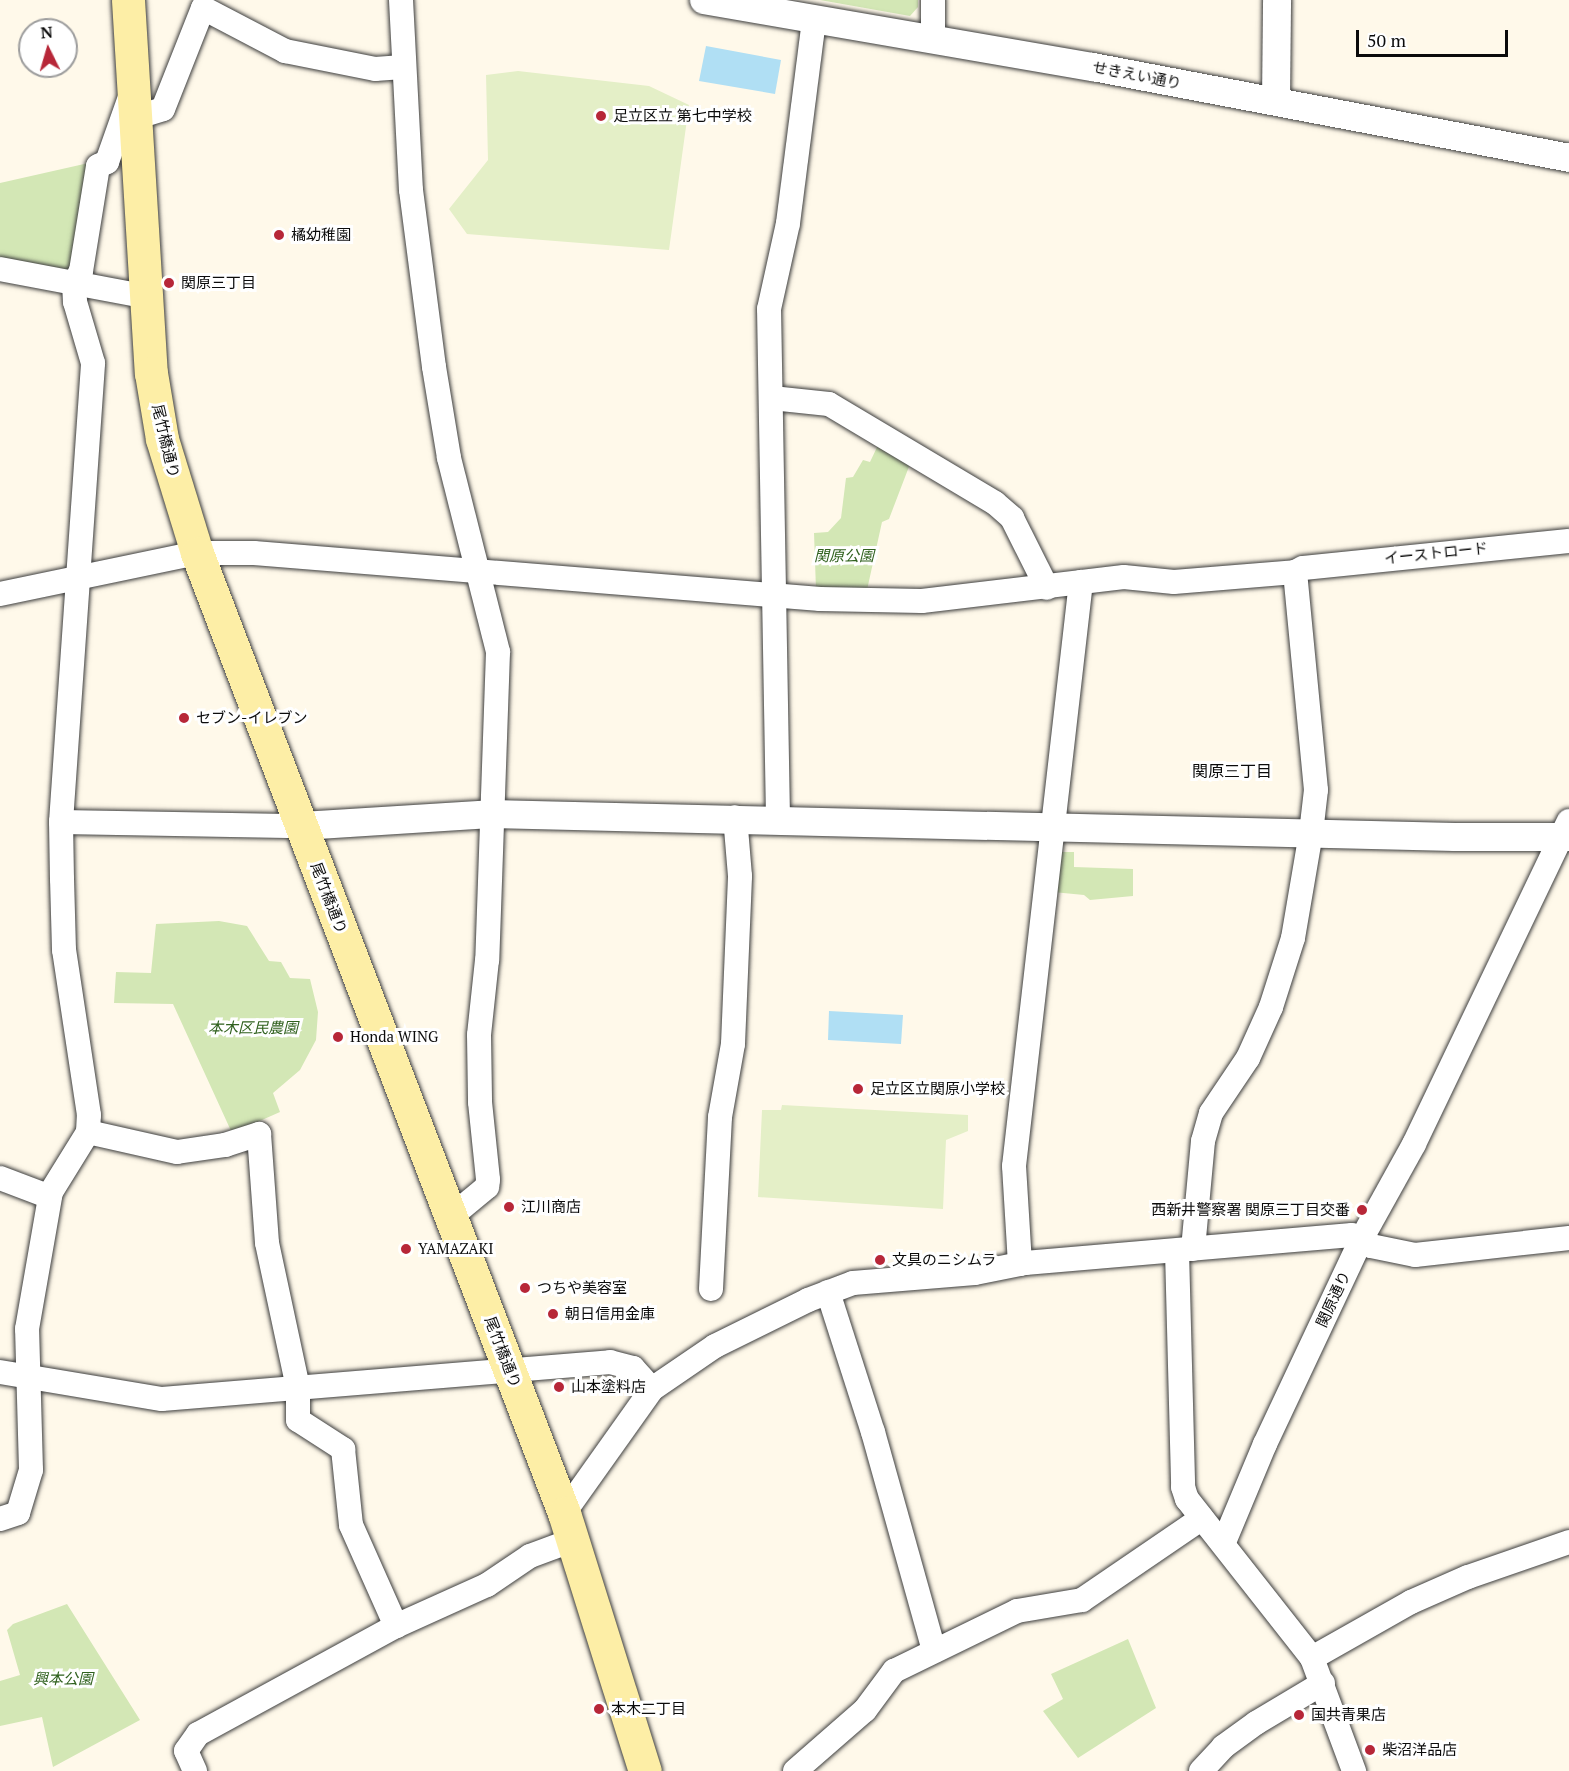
<!DOCTYPE html>
<html>
<head>
<meta charset="utf-8">
<style>
  body { margin:0 }
  #map { position:relative; width:1569px; height:1771px; overflow:hidden; background:#fff9ea; font-family:"PT Serif","Noto Sans JP",serif }
  div>[style] { position:absolute }
  .green>* { inset:0; background:#d3e7b5 }
  .pitch>* { inset:0; background:#e4efc7 }
  .water>* { inset:0; background:#b0dff4 }
  .roads { filter:drop-shadow(0 0 2px #3e3e3e) drop-shadow(0 0 2px #3e3e3e) }
  .minor>* { height:24px; margin:-12px; padding:0 12px; transform-origin:12px; border-radius:12px; background:#fff }
  .tertiary>* { height:28px; margin:-14px; padding:0 14px; transform-origin:14px; border-radius:14px; background:#fff }
  .secondary>* { height:33px; margin:-16.5px; padding:0 16.5px; transform-origin:16.5px; border-radius:16.5px; background:#fdeea6 }
  .dots>* { width:16px; height:16px; translate:-50% -50%; box-sizing:border-box; border:3px solid #fff; border-radius:50% }
  span { translate:-50% -50%; white-space:nowrap; text-align:center; line-height:1.15; -webkit-text-stroke:6px #fff; paint-order:stroke }
  .street-label { font-size:15px; color:#0b0b0b }
  .poi-label { font-size:15px; color:#0b0b0b }
  .left { translate:0 -50%; text-align:left }
  .right { translate:-100% -50%; text-align:right }
  .park-label { font-size:15px; color:#30611e; font-style:italic }
  .neighbourhood-label { font-size:16px; color:#0b0b0b }
  .north { position:absolute; left:18px; top:18px; width:60px; height:60px; box-sizing:border-box; background:#fff; border:2px solid #9d9d9d; border-radius:50%; rotate:355deg; font-size:16px; font-weight:700; line-height:24px; text-align:center; color:#0b0b0b }
  .north::after { content:''; display:block; margin:auto; width:21px; height:27px; background:#b72738; clip-path:polygon(50% 0,100% 100%,50% 72%,0 100%) }
  .scale { position:absolute; left:1356px; top:30px; width:152px; height:27px; box-sizing:border-box; border:3px solid #0b0b0b; border-top:0; padding-left:8px; font-size:18px; line-height:21px; white-space:nowrap; color:#0b0b0b; -webkit-text-stroke:4px #fff; paint-order:stroke }
</style>
</head>
<body>
<div id="map">
  <div class="green">
    <i style="clip-path:polygon(820px 0,918px 0,918px 7px,910px 16px)"></i>
    <i style="clip-path:polygon(93px 162px,74px 269px,61px 275px,0 261px,0 183px)"></i>
    <i style="clip-path:polygon(879px 443px,910px 464px,889px 519px,882px 522px,867px 590px,816px 590px,814px 533px,828px 532px,841px 518px,846px 478px,853px 477px,863px 460px,870px 462px)"></i>
    <i style="clip-path:polygon(1058px 852px,1074px 852px,1074px 867px,1133px 869px,1133px 896px,1090px 900px,1084px 895px,1053px 892px)"></i>
    <i style="clip-path:polygon(219px 921px,247px 926px,269px 961px,281px 962px,290px 978px,310px 979px,318px 1012px,316px 1040px,300px 1070px,273px 1093px,280px 1112px,232px 1133px,173px 1004px,114px 1003px,116px 972px,151px 973px,156px 924px)"></i>
    <i style="clip-path:polygon(67px 1604px,140px 1720px,53px 1767px,42px 1717px,0 1726px,0 1681px,20px 1675px,7px 1630px,13px 1624px)"></i>
    <i style="clip-path:polygon(1128px 1639px,1156px 1708px,1078px 1758px,1043px 1711px,1063px 1699px,1051px 1674px)"></i>
  </div>
  <div class="pitch">
    <i style="clip-path:polygon(518px 71px,649px 86px,689px 105px,669px 250px,467px 234px,449px 209px,488px 160px,486px 75px)"></i>
    <i style="clip-path:polygon(782px 1105px,968px 1115px,968px 1131px,946px 1140px,943px 1209px,758px 1197px,762px 1110px,781px 1110px)"></i>
  </div>
  <div class="water">
    <i style="clip-path:polygon(706px 46px,781px 60px,775px 94px,699px 81px)"></i>
    <i style="clip-path:polygon(829px 1011px,903px 1015px,901px 1044px,828px 1040px)"></i>
  </div>
  <div class="roads">
    <div class="minor">
      <i style="left:401px;top:0;width:190px;rotate:87deg"></i>
      <i style="left:411px;top:190px;width:178px;rotate:82.6deg"></i>
      <i style="left:434px;top:367px;width:92px;rotate:80.6deg"></i>
      <i style="left:449px;top:458px;width:200px;rotate:75.8deg"></i>
      <i style="left:498px;top:652px;width:308px;rotate:92deg"></i>
      <i style="left:487px;top:960px;width:75px;rotate:96.1deg"></i>
      <i style="left:479px;top:1035px;width:67px;rotate:89.1deg"></i>
      <i style="left:480px;top:1102px;width:78px;rotate:84.1deg"></i>
      <i style="left:488px;top:1180px;width:7px;rotate:98deg"></i>
      <i style="left:487px;top:1187px;width:45px;rotate:140.4deg"></i>
      <i style="left:933px;top:38px;width:38px;rotate:-90deg"></i>
      <i style="left:134px;top:118px;width:30px;rotate:-17deg"></i>
      <i style="left:163px;top:109px;width:109px;rotate:-68.4deg"></i>
      <i style="left:203px;top:8px;width:93px;rotate:27.7deg"></i>
      <i style="left:285px;top:51px;width:92px;rotate:11.3deg"></i>
      <i style="left:375px;top:69px;width:28px;rotate:-4deg"></i>
      <i style="left:0;top:269px;width:151px;rotate:10.7deg"></i>
      <i style="left:772px;top:398px;width:57px;rotate:6deg"></i>
      <i style="left:829px;top:404px;width:193px;rotate:30.8deg"></i>
      <i style="left:995px;top:503px;width:23px;rotate:41deg"></i>
      <i style="left:1012px;top:518px;width:78px;rotate:63.4deg"></i>
      <i style="left:0;top:594px;width:201px;rotate:-11.8deg"></i>
      <i style="left:197px;top:553px;width:57px"></i>
      <i style="left:254px;top:553px;width:568px;rotate:4.65deg"></i>
      <i style="left:820px;top:599px;width:102px;rotate:1.1deg"></i>
      <i style="left:922px;top:601px;width:203px;rotate:-6.8deg"></i>
      <i style="left:1124px;top:577px;width:50px;rotate:5.7deg"></i>
      <i style="left:1174px;top:582px;width:121px;rotate:-4.7deg"></i>
      <i style="left:1295px;top:572px;width:9px;rotate:-27deg"></i>
      <i style="left:1303px;top:568px;width:267px;rotate:-5.8deg"></i>
      <i style="left:778px;top:818px;width:509px;rotate:-91.01deg"></i>
      <i style="left:769px;top:309px;width:88px;rotate:-77.5deg"></i>
      <i style="left:788px;top:223px;width:206px;rotate:-82.7deg"></i>
      <i style="left:61px;top:822px;width:241px;rotate:1deg"></i>
      <i style="left:88px;top:1132px;width:91px;rotate:12.7deg"></i>
      <i style="left:177px;top:1152px;width:49px;rotate:-8.3deg"></i>
      <i style="left:225px;top:1145px;width:36px;rotate:-18deg"></i>
      <i style="left:259px;top:1134px;width:109px;rotate:85.8deg"></i>
      <i style="left:267px;top:1243px;width:148px;rotate:77.9deg"></i>
      <i style="left:298px;top:1388px;width:32px;rotate:90deg"></i>
      <i style="left:298px;top:1420px;width:54px;rotate:32.8deg"></i>
      <i style="left:343px;top:1449px;width:76px;rotate:84deg"></i>
      <i style="left:351px;top:1525px;width:111px;rotate:66deg"></i>
      <i style="left:0;top:1178px;width:53px;rotate:20.8deg"></i>
      <i style="left:1193px;top:1249px;width:108px;rotate:-84.7deg"></i>
      <i style="left:1203px;top:1141px;width:29px;rotate:-74deg"></i>
      <i style="left:1211px;top:1113px;width:66px;rotate:-56.1deg"></i>
      <i style="left:1248px;top:1058px;width:56px;rotate:-65.7deg"></i>
      <i style="left:1271px;top:1007px;width:72px;rotate:-72.3deg"></i>
      <i style="left:1293px;top:938px;width:107px;rotate:-80.3deg"></i>
      <i style="left:1311px;top:833px;width:43px;rotate:-83.4deg"></i>
      <i style="left:1316px;top:790px;width:219px;rotate:-95.5deg"></i>
      <i style="left:1177px;top:1251px;width:236px;rotate:88.5deg"></i>
      <i style="left:1183px;top:1487px;width:13px;rotate:72deg"></i>
      <i style="left:1187px;top:1499px;width:202px;rotate:51.8deg"></i>
      <i style="left:1312px;top:1658px;width:121px;rotate:69.6deg"></i>
      <i style="left:1020px;top:1264px;width:98px;rotate:-93.5deg"></i>
      <i style="left:1014px;top:1166px;width:588px;rotate:-83.46deg"></i>
      <i style="left:711px;top:1289px;width:172px;rotate:-87deg"></i>
      <i style="left:720px;top:1117px;width:74px;rotate:-79.9deg"></i>
      <i style="left:733px;top:1044px;width:168px;rotate:-87.6deg"></i>
      <i style="left:740px;top:876px;width:59px;rotate:-94.8deg"></i>
      <i style="left:828px;top:1292px;width:147px;rotate:72.2deg"></i>
      <i style="left:873px;top:1432px;width:227px;rotate:74.4deg"></i>
      <i style="left:0;top:1372px;width:164px;rotate:9.5deg"></i>
      <i style="left:162px;top:1399px;width:450px;rotate:-4.7deg"></i>
      <i style="left:610px;top:1362px;width:24px;rotate:15deg"></i>
      <i style="left:633px;top:1368px;width:28px;rotate:48deg"></i>
      <i style="left:652px;top:1389px;width:152px;rotate:125.4deg"></i>
      <i style="left:652px;top:1389px;width:76px;rotate:-34.3deg"></i>
      <i style="left:715px;top:1346px;width:104px;rotate:-26.3deg"></i>
      <i style="left:808px;top:1300px;width:48px;rotate:-20.7deg"></i>
      <i style="left:853px;top:1283px;width:122px;rotate:-4.7deg"></i>
      <i style="left:975px;top:1273px;width:51px;rotate:-11.3deg"></i>
      <i style="left:1025px;top:1263px;width:328px;rotate:-4.9deg"></i>
      <i style="left:1352px;top:1235px;width:22px;rotate:30deg"></i>
      <i style="left:1371px;top:1246px;width:45px;rotate:11.6deg"></i>
      <i style="left:1415px;top:1255px;width:155px;rotate:-6.3deg"></i>
      <i style="left:0;top:1519px;width:19px;rotate:-18deg"></i>
      <i style="left:18px;top:1513px;width:45px;rotate:-73.2deg"></i>
      <i style="left:31px;top:1470px;width:141px;rotate:-91.6deg"></i>
      <i style="left:27px;top:1329px;width:139px;rotate:-80.1deg"></i>
      <i style="left:51px;top:1192px;width:70px;rotate:-58.3deg"></i>
      <i style="left:88px;top:1132px;width:17px;rotate:-87deg"></i>
      <i style="left:89px;top:1115px;width:167px;rotate:-98.6deg"></i>
      <i style="left:64px;top:950px;width:71px;rotate:-91.6deg"></i>
      <i style="left:62px;top:879px;width:57px;rotate:-91deg"></i>
      <i style="left:61px;top:822px;width:460px;rotate:-86deg"></i>
      <i style="left:93px;top:363px;width:64px;rotate:-106.4deg"></i>
      <i style="left:75px;top:302px;width:18px;rotate:-93deg"></i>
      <i style="left:74px;top:284px;width:15px;rotate:-62deg"></i>
      <i style="left:81px;top:271px;width:106px;rotate:-80.8deg"></i>
      <i style="left:98px;top:166px;width:10px;rotate:-24deg"></i>
      <i style="left:107px;top:162px;width:69px;rotate:-70.5deg"></i>
      <i style="left:1224px;top:1542px;width:106px;rotate:-67.3deg"></i>
      <i style="left:1265px;top:1444px;width:228px;rotate:-64.8deg"></i>
      <i style="left:1362px;top:1238px;width:107px;rotate:-61deg"></i>
      <i style="left:1414px;top:1144px;width:358px;rotate:-64.4deg"></i>
      <i style="left:1312px;top:1658px;width:114px;rotate:-29.5deg"></i>
      <i style="left:1411px;top:1602px;width:62px;rotate:-23.7deg"></i>
      <i style="left:1468px;top:1577px;width:107px;rotate:-19.1deg"></i>
      <i style="left:195px;top:1771px;width:22px;rotate:-114deg"></i>
      <i style="left:186px;top:1751px;width:21px;rotate:-55deg"></i>
      <i style="left:198px;top:1734px;width:226px;rotate:-28.6deg"></i>
      <i style="left:396px;top:1626px;width:100px;rotate:-24.3deg"></i>
      <i style="left:487px;top:1585px;width:52px;rotate:-34deg"></i>
      <i style="left:530px;top:1556px;width:46px;rotate:-20.4deg"></i>
      <i style="left:795px;top:1771px;width:93px;rotate:-41.1deg"></i>
      <i style="left:865px;top:1710px;width:49px;rotate:-53.4deg"></i>
      <i style="left:894px;top:1671px;width:137px;rotate:-26deg"></i>
      <i style="left:1017px;top:1611px;width:66px;rotate:-9.6deg"></i>
      <i style="left:1082px;top:1600px;width:145px;rotate:-34.3deg"></i>
      <i style="left:1201px;top:1771px;width:33px;rotate:-47deg"></i>
      <i style="left:1223px;top:1747px;width:41px;rotate:-36deg"></i>
      <i style="left:1256px;top:1723px;width:78px;rotate:-30.8deg"></i>
    </div>
    <div class="tertiary">
      <i style="left:704px;top:0;width:395px;rotate:9.8deg"></i>
      <i style="left:1093px;top:67px;width:485px;rotate:10.8deg"></i>
      <i style="left:1276px;top:101px;width:101px;rotate:-89.4deg"></i>
      <i style="left:302px;top:826px;width:189px;rotate:-3.6deg"></i>
      <i style="left:491px;top:814px;width:964px;rotate:1.37deg"></i>
      <i style="left:1455px;top:837px;width:114px"></i>
    </div>
    <div class="secondary">
      <i style="left:128px;top:0;width:374px;rotate:86.5deg"></i>
      <i style="left:151px;top:373px;width:67px;rotate:80.5deg"></i>
      <i style="left:162px;top:439px;width:119px;rotate:72.9deg"></i>
      <i style="left:197px;top:553px;width:1028px;rotate:69.08deg"></i>
      <i style="left:564px;top:1513px;width:270px;rotate:72.6deg"></i>
    </div>
  </div>
  <div class="dots">
    <i style="left:601px;top:116px;background:#b72738"></i>
    <i style="left:279px;top:235px;background:#b72738"></i>
    <i style="left:169px;top:283px;background:#b72738"></i>
    <i style="left:184px;top:718px;background:#b72738"></i>
    <i style="left:338px;top:1037px;background:#b72738"></i>
    <i style="left:858px;top:1089px;background:#b72738"></i>
    <i style="left:509px;top:1207px;background:#b72738"></i>
    <i style="left:1362px;top:1210px;background:#b72738"></i>
    <i style="left:406px;top:1249px;background:#b72738"></i>
    <i style="left:880px;top:1260px;background:#b72738"></i>
    <i style="left:525px;top:1288px;background:#b72738"></i>
    <i style="left:553px;top:1314px;background:#b72738"></i>
    <i style="left:559px;top:1387px;background:#b72738"></i>
    <i style="left:599px;top:1709px;background:#b72738"></i>
    <i style="left:1299px;top:1715px;background:#b72738"></i>
    <i style="left:1370px;top:1750px;background:#b72738"></i>
  </div>
  <div class="street-label">
    <span style="left:1137px;top:75px;rotate:11deg">せきえい通り</span>
    <span style="left:166px;top:441px;rotate:77deg">尾竹橋通り</span>
    <span style="left:1436px;top:553px;rotate:-6deg">イーストロード</span>
    <span style="left:329px;top:898px;rotate:69deg">尾竹橋通り</span>
    <span style="left:1333px;top:1299px;rotate:-65deg">関原通り</span>
    <span style="left:503px;top:1352px;rotate:69deg">尾竹橋通り</span>
  </div>
  <div class="poi-label">
    <span class="left" style="left:613px;top:116px">足立区立 第七中学校</span>
    <span class="left" style="left:291px;top:235px">橘幼稚園</span>
    <span class="left" style="left:181px;top:283px">関原三丁目</span>
    <span class="left" style="left:196px;top:718px">セブン-イレブン</span>
    <span class="left" style="left:350px;top:1037px">Honda WING</span>
    <span class="left" style="left:870px;top:1089px">足立区立関原小学校</span>
    <span class="left" style="left:521px;top:1207px">江川商店</span>
    <span class="right" style="left:1350px;top:1210px">西新井警察署 関原三丁目交番</span>
    <span class="left" style="left:418px;top:1249px">YAMAZAKI</span>
    <span class="left" style="left:892px;top:1260px">文具のニシムラ</span>
    <span class="left" style="left:537px;top:1288px">つちや美容室</span>
    <span class="left" style="left:565px;top:1314px">朝日信用金庫</span>
    <span class="left" style="left:571px;top:1387px">山本塗料店</span>
    <span class="left" style="left:611px;top:1709px">本木二丁目</span>
    <span class="left" style="left:1311px;top:1715px">国共青果店</span>
    <span class="left" style="left:1382px;top:1750px">柴沼洋品店</span>
  </div>
  <div class="park-label">
    <span style="left:844px;top:556px">関原公園</span>
    <span style="left:253px;top:1028px">本木区民農園</span>
    <span style="left:63px;top:1679px">興本公園</span>
  </div>
  <div class="neighbourhood-label">
    <span style="left:1232px;top:771px">関原三丁目</span>
  </div>
  <div class="north">N</div>
  <div class="scale">50 m</div>
</div>
</body>
</html>
